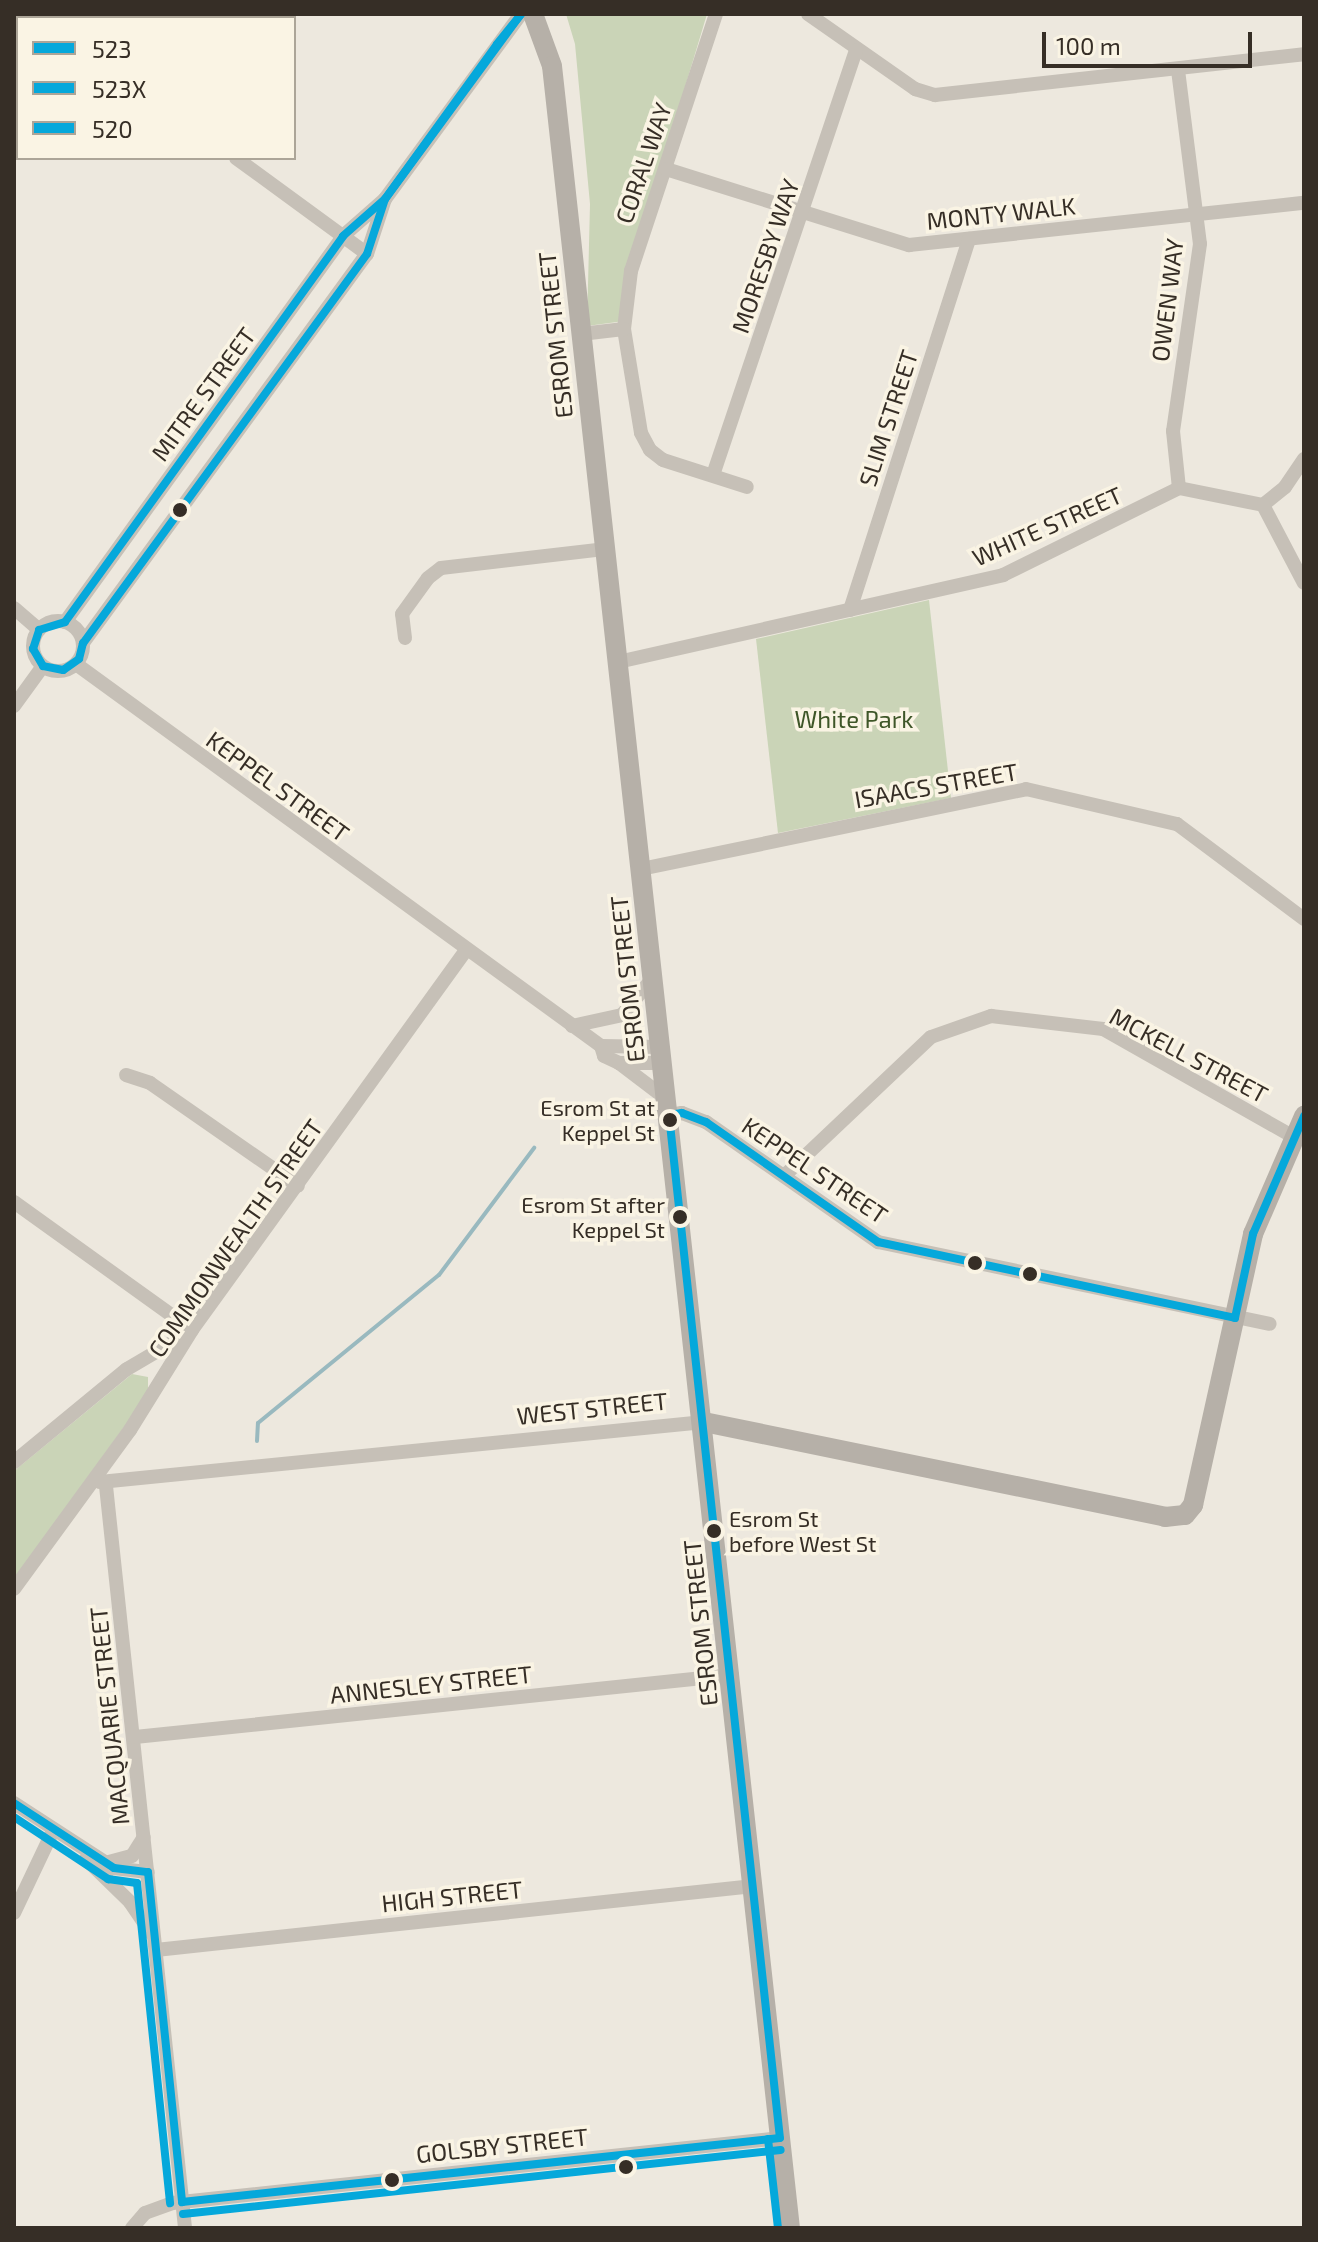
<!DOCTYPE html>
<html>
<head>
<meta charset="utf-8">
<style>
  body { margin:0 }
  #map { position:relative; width:1318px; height:2242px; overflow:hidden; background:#ede8de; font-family:"Exo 2",sans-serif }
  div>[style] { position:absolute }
  .green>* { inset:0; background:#cad4b7 }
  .stream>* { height:4px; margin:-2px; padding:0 2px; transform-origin:2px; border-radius:2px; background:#99b9bf }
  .street>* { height:14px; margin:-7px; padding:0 7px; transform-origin:7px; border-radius:7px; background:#c6c0b7 }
  .street>.ring { margin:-7px; padding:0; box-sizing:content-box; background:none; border:14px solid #c6c0b7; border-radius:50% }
  .secondary>* { height:20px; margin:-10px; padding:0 10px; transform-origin:10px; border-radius:10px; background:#b6b0a8 }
  .bus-1>* { height:8px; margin:-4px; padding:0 4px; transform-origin:4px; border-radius:4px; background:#05a8db }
  .bus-2>* { height:8px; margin:-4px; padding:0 4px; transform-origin:4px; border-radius:4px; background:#05a8db }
  .bus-3>* { height:8px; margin:-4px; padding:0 4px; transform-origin:4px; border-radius:4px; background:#05a8db }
  .dots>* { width:22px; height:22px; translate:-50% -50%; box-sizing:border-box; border:4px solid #faf4e4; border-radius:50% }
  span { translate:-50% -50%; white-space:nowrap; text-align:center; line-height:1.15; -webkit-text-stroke:7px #faf4e4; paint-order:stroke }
  .bus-label { font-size:22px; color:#362e26 }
  .right { translate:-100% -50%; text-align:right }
  .left { translate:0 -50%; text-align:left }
  .street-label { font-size:24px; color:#362e26 }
  .park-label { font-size:24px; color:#3e5628 }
  .frame { position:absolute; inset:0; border:16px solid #362e26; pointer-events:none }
  .legend { position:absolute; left:16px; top:16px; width:280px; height:144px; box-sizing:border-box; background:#faf4e4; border:2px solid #aca598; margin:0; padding:10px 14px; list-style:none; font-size:24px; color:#362e26 }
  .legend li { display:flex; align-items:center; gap:16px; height:40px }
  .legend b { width:40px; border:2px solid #aca598 }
  .scale { position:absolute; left:1042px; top:32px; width:210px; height:36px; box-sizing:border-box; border:4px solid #362e26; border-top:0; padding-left:10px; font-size:24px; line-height:28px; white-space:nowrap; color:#362e26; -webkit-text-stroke:6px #faf4e4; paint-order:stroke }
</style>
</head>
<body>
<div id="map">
  <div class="green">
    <i style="clip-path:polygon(566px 14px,707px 14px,622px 297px,624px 321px,587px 326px,590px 204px,575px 44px)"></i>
    <i style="clip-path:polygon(929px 600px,951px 798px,778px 833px,756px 639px)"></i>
    <i style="clip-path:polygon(132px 1374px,148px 1377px,148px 1394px,14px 1579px,14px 1471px)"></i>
  </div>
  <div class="stream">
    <i style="left:257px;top:1441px;width:18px;rotate:-87deg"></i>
    <i style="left:258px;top:1423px;width:234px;rotate:-39.3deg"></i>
    <i style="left:439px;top:1275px;width:159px;rotate:-53.2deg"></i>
  </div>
  <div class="street">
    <i style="left:36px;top:14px;width:7px;rotate:34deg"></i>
    <i style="left:716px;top:14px;width:271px;rotate:108.3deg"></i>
    <i style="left:631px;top:271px;width:58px;rotate:96.9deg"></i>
    <i style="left:624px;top:329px;width:105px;rotate:80.7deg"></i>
    <i style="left:641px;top:433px;width:19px;rotate:62deg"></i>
    <i style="left:650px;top:450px;width:16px;rotate:38deg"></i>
    <i style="left:663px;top:460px;width:88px;rotate:17.8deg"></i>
    <i style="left:808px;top:14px;width:131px;rotate:35deg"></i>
    <i style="left:915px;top:89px;width:21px;rotate:17deg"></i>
    <i style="left:935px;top:95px;width:371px;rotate:-6.3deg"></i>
    <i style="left:1178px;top:70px;width:175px;rotate:82.8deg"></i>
    <i style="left:1200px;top:244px;width:189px;rotate:98.2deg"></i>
    <i style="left:1173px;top:431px;width:57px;rotate:84deg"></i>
    <i style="left:236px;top:158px;width:162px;rotate:36.2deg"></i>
    <i style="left:666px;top:169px;width:255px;rotate:17.4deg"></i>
    <i style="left:909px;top:245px;width:397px;rotate:-6.1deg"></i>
    <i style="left:581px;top:334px;width:43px;rotate:-6.6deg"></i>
    <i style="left:713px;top:475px;width:448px;rotate:-71.4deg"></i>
    <i style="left:1263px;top:505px;width:28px;rotate:-39deg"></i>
    <i style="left:1285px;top:487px;width:34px;rotate:-56deg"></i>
    <i style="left:14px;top:608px;width:33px;rotate:41deg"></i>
    <i style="left:850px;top:610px;width:390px;rotate:-72.2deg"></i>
    <i class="ring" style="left:33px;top:621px;width:36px;height:36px"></i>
    <i style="left:65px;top:622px;width:476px;rotate:-54.2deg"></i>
    <i style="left:343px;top:236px;width:56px;rotate:-41.4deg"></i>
    <i style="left:385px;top:199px;width:230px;rotate:-53.7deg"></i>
    <i style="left:405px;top:638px;width:24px;rotate:-97deg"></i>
    <i style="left:402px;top:614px;width:44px;rotate:-54.2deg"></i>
    <i style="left:428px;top:578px;width:16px;rotate:-38deg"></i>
    <i style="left:441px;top:568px;width:164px;rotate:-6.6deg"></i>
    <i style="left:83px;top:643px;width:482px;rotate:-53.9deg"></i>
    <i style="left:367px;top:254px;width:58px;rotate:-71.9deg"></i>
    <i style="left:618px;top:662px;width:395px;rotate:-12.7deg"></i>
    <i style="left:1003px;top:575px;width:196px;rotate:-26.3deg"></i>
    <i style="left:1179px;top:488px;width:86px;rotate:11.4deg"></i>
    <i style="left:1263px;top:505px;width:88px;rotate:62.3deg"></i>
    <i style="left:76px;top:664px;width:649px;rotate:36.04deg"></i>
    <i style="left:601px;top:1046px;width:10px;rotate:73deg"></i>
    <i style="left:604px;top:1056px;width:17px;rotate:25deg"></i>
    <i style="left:619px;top:1063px;width:44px"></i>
    <i style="left:14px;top:706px;width:49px;rotate:-54.1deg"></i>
    <i style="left:641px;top:869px;width:393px;rotate:-11.7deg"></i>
    <i style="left:1026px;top:789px;width:155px;rotate:13.1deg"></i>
    <i style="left:1177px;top:824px;width:159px;rotate:36.8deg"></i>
    <i style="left:572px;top:1026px;width:51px;rotate:-12.4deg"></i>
    <i style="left:622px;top:1015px;width:47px;rotate:-50.2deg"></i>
    <i style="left:601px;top:1046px;width:60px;rotate:1deg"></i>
    <i style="left:619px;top:1063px;width:61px;rotate:37.1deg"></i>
    <i style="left:126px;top:1075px;width:25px;rotate:18deg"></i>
    <i style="left:150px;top:1083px;width:180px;rotate:34.8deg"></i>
    <i style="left:669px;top:1115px;width:13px;rotate:-9deg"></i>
    <i style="left:682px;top:1113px;width:26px;rotate:21deg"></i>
    <i style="left:706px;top:1122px;width:210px;rotate:34.9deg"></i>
    <i style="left:878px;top:1242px;width:400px;rotate:11.8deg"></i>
    <i style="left:784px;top:1176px;width:202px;rotate:-43.4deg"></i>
    <i style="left:931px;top:1037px;width:64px;rotate:-19.3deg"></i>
    <i style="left:991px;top:1016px;width:113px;rotate:6.6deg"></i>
    <i style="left:1103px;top:1029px;width:217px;rotate:29.5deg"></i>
    <i style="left:14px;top:1202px;width:219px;rotate:35.7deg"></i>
    <i style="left:14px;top:1462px;width:146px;rotate:-39.5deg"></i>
    <i style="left:127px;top:1369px;width:71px;rotate:-30.5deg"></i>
    <i style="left:100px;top:1482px;width:607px;rotate:-5.67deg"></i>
    <i style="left:106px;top:1486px;width:746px;rotate:83.92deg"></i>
    <i style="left:14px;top:1589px;width:197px;rotate:-53.9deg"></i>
    <i style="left:130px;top:1430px;width:118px;rotate:-58.2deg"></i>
    <i style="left:192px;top:1330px;width:466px;rotate:-54.2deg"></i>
    <i style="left:135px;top:1737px;width:600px;rotate:-5.93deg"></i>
    <i style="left:14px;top:1803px;width:119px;rotate:33deg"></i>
    <i style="left:114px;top:1868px;width:34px;rotate:7deg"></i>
    <i style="left:86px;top:1859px;width:62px;rotate:44.3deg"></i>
    <i style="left:130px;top:1902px;width:37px;rotate:56deg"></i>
    <i style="left:105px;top:1863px;width:28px;rotate:-15deg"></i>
    <i style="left:132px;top:1856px;width:22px;rotate:-58deg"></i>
    <i style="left:14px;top:1913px;width:91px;rotate:-64.6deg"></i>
    <i style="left:156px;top:1950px;width:601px;rotate:-6.11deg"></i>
    <i style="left:132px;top:2228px;width:20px;rotate:-49deg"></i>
    <i style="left:145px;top:2213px;width:29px;rotate:-20deg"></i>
    <i style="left:172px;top:2203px;width:611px;rotate:-6.1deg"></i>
  </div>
  <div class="secondary">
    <i style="left:533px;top:14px;width:55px;rotate:69.9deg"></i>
    <i style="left:552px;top:66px;width:2175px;rotate:83.72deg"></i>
    <i style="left:704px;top:1422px;width:471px;rotate:11.6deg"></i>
    <i style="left:1165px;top:1517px;width:20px;rotate:-6deg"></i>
    <i style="left:1185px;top:1515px;width:13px;rotate:-51deg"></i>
    <i style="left:1193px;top:1505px;width:278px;rotate:-77.5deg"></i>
    <i style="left:1253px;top:1234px;width:129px;rotate:-66.6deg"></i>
  </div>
  <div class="bus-1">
    <i style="left:669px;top:1115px;width:1029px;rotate:83.81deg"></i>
    <i style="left:669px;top:1115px;width:13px;rotate:-9deg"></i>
    <i style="left:682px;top:1113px;width:26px;rotate:21deg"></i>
    <i style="left:706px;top:1122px;width:210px;rotate:34.9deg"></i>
    <i style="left:878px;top:1242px;width:365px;rotate:12deg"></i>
    <i style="left:1235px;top:1318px;width:86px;rotate:-77.9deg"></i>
    <i style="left:1253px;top:1234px;width:129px;rotate:-66.6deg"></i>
    <i style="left:14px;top:1803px;width:119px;rotate:33deg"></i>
    <i style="left:114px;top:1868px;width:34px;rotate:7deg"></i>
    <i style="left:148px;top:1872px;width:332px;rotate:84.1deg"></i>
    <i style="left:182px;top:2202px;width:601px;rotate:-6.11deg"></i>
  </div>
  <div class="bus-2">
    <i style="left:14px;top:1817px;width:113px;rotate:33.4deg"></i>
    <i style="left:108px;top:1879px;width:29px;rotate:8deg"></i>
    <i style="left:137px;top:1883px;width:322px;rotate:84.1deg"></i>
    <i style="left:768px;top:2139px;width:90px;rotate:83.6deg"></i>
    <i style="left:183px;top:2214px;width:601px;rotate:-6.11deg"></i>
  </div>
  <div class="bus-3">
    <i style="left:521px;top:14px;width:230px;rotate:126.3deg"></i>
    <i style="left:385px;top:199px;width:191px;rotate:-54.1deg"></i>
    <i style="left:497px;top:44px;width:38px;rotate:-51deg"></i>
    <i style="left:385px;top:199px;width:58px;rotate:108.1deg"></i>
    <i style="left:367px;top:254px;width:482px;rotate:126.1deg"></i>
    <i style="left:83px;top:643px;width:16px;rotate:104deg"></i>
    <i style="left:79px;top:659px;width:19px;rotate:145deg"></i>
    <i style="left:63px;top:670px;width:20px;rotate:-169deg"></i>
    <i style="left:43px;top:666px;width:20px;rotate:-120deg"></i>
    <i style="left:33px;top:649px;width:20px;rotate:-72deg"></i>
    <i style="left:39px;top:630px;width:27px;rotate:-17deg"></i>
    <i style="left:65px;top:622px;width:476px;rotate:-54.2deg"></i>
    <i style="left:343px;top:236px;width:56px;rotate:-41.4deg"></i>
  </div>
  <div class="dots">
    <i style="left:180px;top:510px;background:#362e26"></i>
    <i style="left:670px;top:1120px;background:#362e26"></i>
    <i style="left:680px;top:1217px;background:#362e26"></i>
    <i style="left:975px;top:1263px;background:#362e26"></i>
    <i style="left:1030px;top:1274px;background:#362e26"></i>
    <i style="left:714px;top:1531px;background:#362e26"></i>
    <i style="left:626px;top:2167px;background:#362e26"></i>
    <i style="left:392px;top:2180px;background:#362e26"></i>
  </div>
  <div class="bus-label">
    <span class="right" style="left:655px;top:1120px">Esrom St at<br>Keppel St</span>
    <span class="right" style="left:665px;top:1217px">Esrom St after<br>Keppel St</span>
    <span class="left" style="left:729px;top:1531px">Esrom St<br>before West St</span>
  </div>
  <div class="street-label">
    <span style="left:643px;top:163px;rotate:-71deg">CORAL WAY</span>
    <span style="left:1001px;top:213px;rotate:-6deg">MONTY WALK</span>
    <span style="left:765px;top:256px;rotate:-71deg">MORESBY WAY</span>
    <span style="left:1167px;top:300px;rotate:-83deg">OWEN WAY</span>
    <span style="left:555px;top:335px;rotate:-96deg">ESROM STREET</span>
    <span style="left:203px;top:394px;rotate:-54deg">MITRE STREET</span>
    <span style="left:888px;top:418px;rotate:-72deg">SLIM STREET</span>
    <span style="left:1047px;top:526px;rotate:-24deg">WHITE STREET</span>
    <span style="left:936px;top:785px;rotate:-10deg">ISAACS STREET</span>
    <span style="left:278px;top:786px;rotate:36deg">KEPPEL STREET</span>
    <span style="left:627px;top:979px;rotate:-96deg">ESROM STREET</span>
    <span style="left:1189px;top:1055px;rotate:28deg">MCKELL STREET</span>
    <span style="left:815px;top:1170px;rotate:34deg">KEPPEL STREET</span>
    <span style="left:235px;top:1238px;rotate:-55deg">COMMONWEALTH STREET</span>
    <span style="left:592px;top:1408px;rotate:-6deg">WEST STREET</span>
    <span style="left:700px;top:1623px;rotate:-96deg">ESROM STREET</span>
    <span style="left:431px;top:1684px;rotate:-6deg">ANNESLEY STREET</span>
    <span style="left:109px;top:1716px;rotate:-96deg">MACQUARIE STREET</span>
    <span style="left:452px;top:1896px;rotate:-6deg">HIGH STREET</span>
    <span style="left:502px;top:2145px;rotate:-6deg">GOLSBY STREET</span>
  </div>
  <div class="park-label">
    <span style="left:854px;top:719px">White Park</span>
  </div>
  <div class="frame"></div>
  <ul class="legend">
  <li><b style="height:10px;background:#05a8db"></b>523</li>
  <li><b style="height:10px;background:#05a8db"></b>523X</li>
  <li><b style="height:10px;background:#05a8db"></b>520</li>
  </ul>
  <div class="scale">100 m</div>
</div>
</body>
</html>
